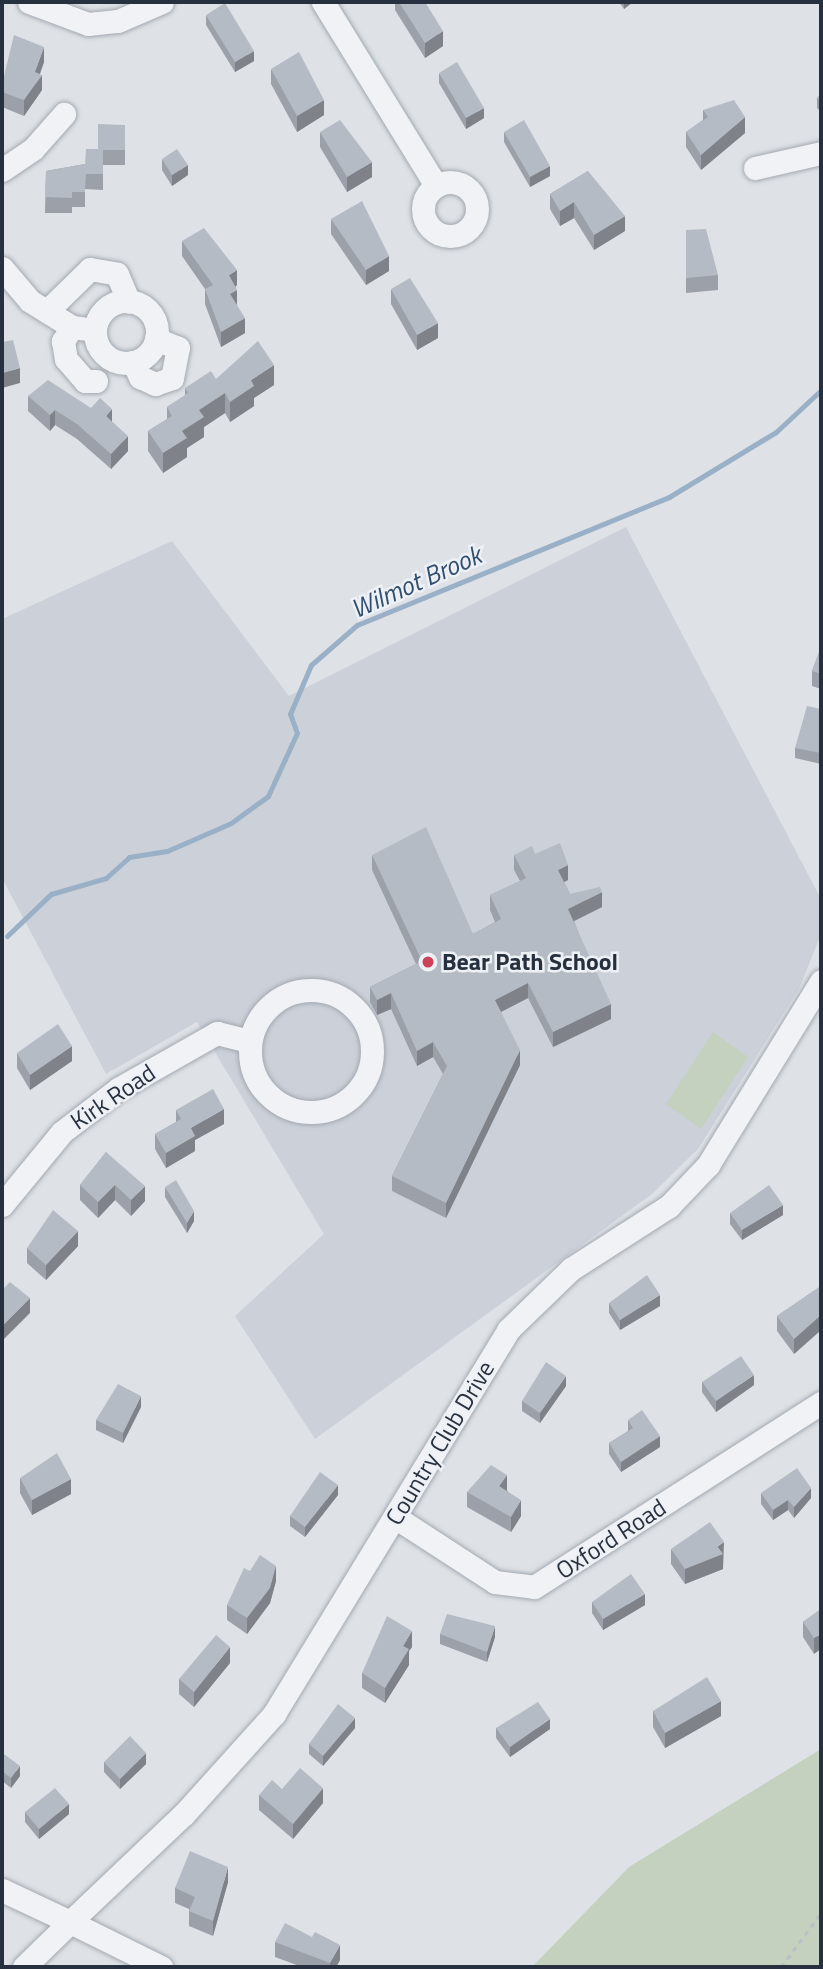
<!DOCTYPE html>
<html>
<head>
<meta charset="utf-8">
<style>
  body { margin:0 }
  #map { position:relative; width:823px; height:1969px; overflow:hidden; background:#dee2e7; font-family:"Titillium Web",sans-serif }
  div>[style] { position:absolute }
  .built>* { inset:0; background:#ccd1d9 }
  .green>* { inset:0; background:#c4d1bf }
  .stream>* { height:5px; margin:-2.5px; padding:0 2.5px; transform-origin:2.5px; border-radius:2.5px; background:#99b0c7 }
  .path>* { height:2.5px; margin-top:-1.25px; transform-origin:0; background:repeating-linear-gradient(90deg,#bcc0c6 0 5px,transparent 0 10px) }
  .roads { filter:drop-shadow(0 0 2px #a3a9b1) drop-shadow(0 0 2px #a3a9b1) }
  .minor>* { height:23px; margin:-11.5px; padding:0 11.5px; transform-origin:11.5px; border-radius:11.5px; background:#f1f2f6 }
  .minor>.ring { margin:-11.5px; padding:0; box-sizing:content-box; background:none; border:23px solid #f1f2f6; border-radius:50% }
  .wall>* { inset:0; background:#9ca1a9 }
  .shaded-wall>* { inset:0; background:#7f8389 }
  .building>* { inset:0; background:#b5bbc4 }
  .dots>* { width:19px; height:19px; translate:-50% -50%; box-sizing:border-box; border:4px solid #edf1f5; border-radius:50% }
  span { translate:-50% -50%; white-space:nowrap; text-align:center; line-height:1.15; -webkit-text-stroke:5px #edf1f5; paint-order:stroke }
  .poi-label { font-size:24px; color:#27303e; font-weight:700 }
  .left { translate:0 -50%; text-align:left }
  .street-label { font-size:24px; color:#27303e }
  .water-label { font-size:26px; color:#324f71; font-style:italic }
  .frame { position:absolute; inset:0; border:4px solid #27303e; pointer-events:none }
</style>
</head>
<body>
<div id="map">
  <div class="built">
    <i style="clip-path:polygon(626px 527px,821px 899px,821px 934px,799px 989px,698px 1149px,652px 1194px,315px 1439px,235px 1316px,324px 1234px,197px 1022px,106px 1074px,2px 878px,2px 619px,172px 541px,289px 696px)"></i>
  </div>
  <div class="green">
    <i style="clip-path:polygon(713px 1032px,748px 1057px,701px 1129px,666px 1104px)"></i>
    <i style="clip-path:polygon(821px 1749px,821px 1967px,532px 1967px,629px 1867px)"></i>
  </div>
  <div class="stream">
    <i style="left:7px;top:936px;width:61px;rotate:-43.7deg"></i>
    <i style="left:51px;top:894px;width:57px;rotate:-16.2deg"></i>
    <i style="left:106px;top:878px;width:31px;rotate:-42deg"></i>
    <i style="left:129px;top:857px;width:38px;rotate:-9deg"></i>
    <i style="left:167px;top:851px;width:70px;rotate:-23.6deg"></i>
    <i style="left:231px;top:823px;width:46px;rotate:-36.1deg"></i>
    <i style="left:268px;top:796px;width:69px;rotate:-65.3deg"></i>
    <i style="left:297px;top:733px;width:20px;rotate:-110deg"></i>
    <i style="left:290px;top:714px;width:53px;rotate:-66.8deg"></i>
    <i style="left:311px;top:665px;width:61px;rotate:-41deg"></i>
    <i style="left:357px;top:625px;width:337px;rotate:-22.3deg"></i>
    <i style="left:669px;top:497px;width:125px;rotate:-31.3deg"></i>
    <i style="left:776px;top:432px;width:62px;rotate:-43deg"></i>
  </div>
  <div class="path">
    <i style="left:781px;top:1967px;width:67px;rotate:-53.5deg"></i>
  </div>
  <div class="roads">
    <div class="minor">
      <i style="left:29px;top:2px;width:63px;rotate:20.4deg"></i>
      <i style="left:88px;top:24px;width:30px;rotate:-6deg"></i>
      <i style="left:118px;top:21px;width:48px;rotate:-23.4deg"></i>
      <i style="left:323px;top:2px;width:216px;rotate:58.4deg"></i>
      <i style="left:755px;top:168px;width:68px;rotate:-12.8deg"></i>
      <i style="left:2px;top:170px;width:37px;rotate:-34deg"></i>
      <i style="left:33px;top:149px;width:47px;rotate:-48.5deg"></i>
      <i class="ring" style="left:423px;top:182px;width:31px;height:31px"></i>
      <i style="left:2px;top:268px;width:43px;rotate:49.7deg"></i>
      <i style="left:30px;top:301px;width:49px;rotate:31.8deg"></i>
      <i style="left:72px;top:327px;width:23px;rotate:7deg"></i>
      <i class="ring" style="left:95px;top:301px;width:39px;height:39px"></i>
      <i style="left:47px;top:311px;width:60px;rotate:-44.3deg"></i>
      <i style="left:90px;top:269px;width:27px;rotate:10deg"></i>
      <i style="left:117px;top:274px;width:30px;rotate:67deg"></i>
      <i style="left:72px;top:327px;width:17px;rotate:123deg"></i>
      <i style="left:63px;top:341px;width:18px;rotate:81deg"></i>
      <i style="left:66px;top:359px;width:29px;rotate:49deg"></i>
      <i style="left:85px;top:381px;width:11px"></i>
      <i style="left:133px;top:362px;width:17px;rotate:65deg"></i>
      <i style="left:140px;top:377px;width:17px;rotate:25deg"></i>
      <i style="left:155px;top:384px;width:18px;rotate:-19deg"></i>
      <i style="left:172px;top:378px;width:31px;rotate:-79deg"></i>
      <i style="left:178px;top:348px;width:24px;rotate:-158deg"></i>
      <i class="ring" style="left:250px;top:990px;width:99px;height:99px"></i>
      <i style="left:2px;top:1205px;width:94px;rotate:-50.6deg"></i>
      <i style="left:62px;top:1132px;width:71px;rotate:-37.5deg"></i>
      <i style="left:118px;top:1089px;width:114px;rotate:-29.5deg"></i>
      <i style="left:217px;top:1033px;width:34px;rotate:14deg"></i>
      <i style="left:395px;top:1517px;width:119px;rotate:33deg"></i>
      <i style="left:495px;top:1582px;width:39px;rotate:7deg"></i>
      <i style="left:534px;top:1587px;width:341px;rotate:-32.7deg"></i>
      <i style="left:2px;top:1890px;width:75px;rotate:25.2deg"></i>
      <i style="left:70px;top:1922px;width:157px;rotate:-43.5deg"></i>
      <i style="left:184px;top:1814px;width:135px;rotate:-48deg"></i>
      <i style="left:274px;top:1714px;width:450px;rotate:-58.6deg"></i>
      <i style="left:508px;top:1330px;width:88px;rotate:-44.1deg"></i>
      <i style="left:571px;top:1269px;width:117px;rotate:-32.7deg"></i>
      <i style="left:669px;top:1206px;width:57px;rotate:-46.4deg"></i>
      <i style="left:708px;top:1165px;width:216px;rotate:-58.4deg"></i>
      <i style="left:24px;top:1967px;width:64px;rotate:-44.4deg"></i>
      <i style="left:70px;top:1922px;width:102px;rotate:26.3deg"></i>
    </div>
  </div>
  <div class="wall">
    <i style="clip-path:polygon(395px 2px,425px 2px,443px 46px,425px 58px,395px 10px)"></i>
    <i style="clip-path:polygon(619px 2px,633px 2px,624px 9px)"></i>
    <i style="clip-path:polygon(206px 15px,254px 61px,235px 72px,206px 25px)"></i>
    <i style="clip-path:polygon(44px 62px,40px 74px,42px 90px,24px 116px,2px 107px,2px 84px)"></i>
    <i style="clip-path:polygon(271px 69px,324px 115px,297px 132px,271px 84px)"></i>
    <i style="clip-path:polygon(439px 73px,484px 118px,466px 129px,439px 83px)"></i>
    <i style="clip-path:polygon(821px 93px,821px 112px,817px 108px,817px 98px)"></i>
    <i style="clip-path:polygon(703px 110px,745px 133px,701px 170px,686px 147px,686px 132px,703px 120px)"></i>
    <i style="clip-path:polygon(125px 125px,125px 165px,103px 165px,103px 190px,85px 189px,86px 149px,98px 149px)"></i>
    <i style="clip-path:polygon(320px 132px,372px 177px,347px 192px,320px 147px)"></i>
    <i style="clip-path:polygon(504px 132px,550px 176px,530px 187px,504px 142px)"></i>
    <i style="clip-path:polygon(162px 159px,188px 175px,172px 186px,162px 170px)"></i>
    <i style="clip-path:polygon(85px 164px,85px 207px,72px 207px,72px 213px,45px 213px,46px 171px)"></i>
    <i style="clip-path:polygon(588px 171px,625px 231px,594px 250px,574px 218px,560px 226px,550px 209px,550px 194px)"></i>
    <i style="clip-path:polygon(331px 219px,389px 271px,366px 285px,331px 234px)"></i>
    <i style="clip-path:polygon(686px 230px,718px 275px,718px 290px,686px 293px)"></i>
    <i style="clip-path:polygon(182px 241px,237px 285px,236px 286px,237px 305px,245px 333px,221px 347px,205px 304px,205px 289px,182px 256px)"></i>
    <i style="clip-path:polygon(391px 289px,438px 338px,417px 350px,391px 304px)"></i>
    <i style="clip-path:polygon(216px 379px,274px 385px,254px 398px,254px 406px,230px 422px,225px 413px,204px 427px,204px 437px,187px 448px,187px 457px,163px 473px,148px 451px,148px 431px,167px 419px,167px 407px,185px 396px,185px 388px)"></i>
    <i style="clip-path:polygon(28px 396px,112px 422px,128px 451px,111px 469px,77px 439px,55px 425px,50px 431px,28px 411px)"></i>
    <i style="clip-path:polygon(821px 647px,821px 689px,812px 686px,812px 671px)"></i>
    <i style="clip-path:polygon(821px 709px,821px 764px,795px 758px,795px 748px)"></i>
    <i style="clip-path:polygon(535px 854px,568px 880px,564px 882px,570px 894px,602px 907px,574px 921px,611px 1019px,553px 1047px,528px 998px,501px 1012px,520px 1065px,446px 1218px,392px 1191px,392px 1176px,443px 1074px,433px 1057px,417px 1066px,391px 1009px,377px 1015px,370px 1002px,370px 987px,416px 964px,372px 870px,372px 855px,473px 934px,495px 922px,490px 910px,490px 895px,520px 881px,514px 870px,514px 855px)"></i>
    <i style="clip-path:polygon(17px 1053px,72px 1061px,30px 1090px,17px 1068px)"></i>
    <i style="clip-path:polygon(176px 1110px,224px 1124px,195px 1140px,195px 1151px,166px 1168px,155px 1149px,155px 1134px,176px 1122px)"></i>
    <i style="clip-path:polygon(106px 1152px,145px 1201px,131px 1216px,115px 1200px,98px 1218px,80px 1200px,80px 1185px)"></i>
    <i style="clip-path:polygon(165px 1187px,194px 1221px,187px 1233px,165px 1197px)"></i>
    <i style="clip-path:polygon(730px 1213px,783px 1215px,742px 1240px,730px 1224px)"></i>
    <i style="clip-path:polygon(78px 1246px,46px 1280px,27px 1263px,27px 1248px)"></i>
    <i style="clip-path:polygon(821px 1286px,821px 1330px,794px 1354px,777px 1331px,777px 1316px)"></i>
    <i style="clip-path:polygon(609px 1303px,660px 1306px,620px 1330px,609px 1313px)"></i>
    <i style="clip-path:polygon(702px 1382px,754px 1385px,716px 1412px,702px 1392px)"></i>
    <i style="clip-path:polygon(566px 1386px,540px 1423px,522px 1411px,522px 1401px)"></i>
    <i style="clip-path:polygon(141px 1407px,123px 1443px,96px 1430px,96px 1420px)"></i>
    <i style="clip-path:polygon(628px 1420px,660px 1447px,621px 1472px,609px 1454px,609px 1443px,628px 1431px)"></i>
    <i style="clip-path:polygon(20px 1478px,71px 1494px,32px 1515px,20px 1493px)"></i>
    <i style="clip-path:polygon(507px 1490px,521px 1516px,511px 1532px,467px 1507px,467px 1492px)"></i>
    <i style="clip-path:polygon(761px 1493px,811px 1498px,794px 1518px,788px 1510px,773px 1520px,761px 1504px)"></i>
    <i style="clip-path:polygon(338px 1495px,305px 1537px,290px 1526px,290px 1516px)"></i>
    <i style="clip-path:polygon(671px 1549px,724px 1557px,723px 1558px,723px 1569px,685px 1584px,671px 1564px)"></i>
    <i style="clip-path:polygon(250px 1571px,276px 1581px,270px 1603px,247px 1634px,227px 1620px,227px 1605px)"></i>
    <i style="clip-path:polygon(592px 1602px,645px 1605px,603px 1630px,592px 1613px)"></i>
    <i style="clip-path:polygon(821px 1609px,814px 1654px,803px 1637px,803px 1622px)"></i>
    <i style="clip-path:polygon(440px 1634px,495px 1637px,487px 1662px,440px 1644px)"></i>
    <i style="clip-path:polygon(412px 1647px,409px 1651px,409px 1665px,385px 1703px,362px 1688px,362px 1673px)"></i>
    <i style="clip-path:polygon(230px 1663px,194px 1707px,179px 1694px,179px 1679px)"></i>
    <i style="clip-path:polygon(653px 1711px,721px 1716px,665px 1748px,653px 1727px)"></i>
    <i style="clip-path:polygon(355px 1728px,323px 1766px,309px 1754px,309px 1744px)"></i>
    <i style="clip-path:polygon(496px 1728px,550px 1729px,510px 1757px,496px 1738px)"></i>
    <i style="clip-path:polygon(2px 1757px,20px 1776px,11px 1788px,2px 1781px)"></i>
    <i style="clip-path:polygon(104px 1762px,146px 1764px,120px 1789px,104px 1772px)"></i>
    <i style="clip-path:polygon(282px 1789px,323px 1803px,293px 1839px,259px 1810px,259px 1795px)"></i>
    <i style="clip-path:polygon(25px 1812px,69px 1814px,39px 1839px,25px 1822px)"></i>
    <i style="clip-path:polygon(228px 1882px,213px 1936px,189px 1926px,189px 1909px,175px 1903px,175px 1888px)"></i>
    <i style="clip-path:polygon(275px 1942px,340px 1960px,336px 1967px,302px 1967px,275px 1957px)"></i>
  </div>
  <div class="shaded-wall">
    <i style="clip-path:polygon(624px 2px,633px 2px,624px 9px)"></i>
    <i style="clip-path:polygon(443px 31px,443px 46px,425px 58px,425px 43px)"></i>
    <i style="clip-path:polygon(44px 47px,44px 62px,36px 84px,42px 75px,42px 90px,24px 116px,24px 100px)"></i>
    <i style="clip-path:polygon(254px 51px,254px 61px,235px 72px,235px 62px)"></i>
    <i style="clip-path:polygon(324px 100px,324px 115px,297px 132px,297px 116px)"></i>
    <i style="clip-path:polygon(484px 108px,484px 118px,466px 129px,466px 118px)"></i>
    <i style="clip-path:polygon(745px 117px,745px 133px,701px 170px,701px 155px)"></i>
    <i style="clip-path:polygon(372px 162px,372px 177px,347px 192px,347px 177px)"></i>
    <i style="clip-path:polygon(188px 165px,188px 175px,172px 186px,172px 175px)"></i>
    <i style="clip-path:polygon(550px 166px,550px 176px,530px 187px,530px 177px)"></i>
    <i style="clip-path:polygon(574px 202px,574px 218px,560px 226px,560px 211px)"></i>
    <i style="clip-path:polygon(625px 216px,625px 231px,594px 250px,594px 235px)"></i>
    <i style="clip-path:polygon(389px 256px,389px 271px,366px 285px,366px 270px)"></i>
    <i style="clip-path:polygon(237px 270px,237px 285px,229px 290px,229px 275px)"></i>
    <i style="clip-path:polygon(237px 290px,237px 305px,230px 294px)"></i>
    <i style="clip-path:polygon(245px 318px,245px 333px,221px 347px,221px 332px)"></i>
    <i style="clip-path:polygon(438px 323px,438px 338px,417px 350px,417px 335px)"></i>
    <i style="clip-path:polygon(274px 365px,274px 385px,254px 398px,254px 406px,230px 422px,230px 402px,251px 380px)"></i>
    <i style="clip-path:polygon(20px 368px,20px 383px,2px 388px,2px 373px)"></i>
    <i style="clip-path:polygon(225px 393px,225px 413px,204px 427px,204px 437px,187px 448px,187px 457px,163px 473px,163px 453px,199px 410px)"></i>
    <i style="clip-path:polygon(112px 409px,112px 424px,106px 416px)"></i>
    <i style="clip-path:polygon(55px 410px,55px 425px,50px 431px,50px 415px)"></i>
    <i style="clip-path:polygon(128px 436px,128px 451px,111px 469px,111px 454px)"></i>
    <i style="clip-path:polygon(568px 865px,568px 880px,558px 885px,558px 870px)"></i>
    <i style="clip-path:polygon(602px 892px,602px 907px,568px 924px,568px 909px)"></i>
    <i style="clip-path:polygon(528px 983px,528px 998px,495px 1015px,495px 1000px)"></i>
    <i style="clip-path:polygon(391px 993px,391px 1009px,377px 1015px,377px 1000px)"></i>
    <i style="clip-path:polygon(611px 1004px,611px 1019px,553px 1047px,553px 1032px)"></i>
    <i style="clip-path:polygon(433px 1042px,433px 1057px,417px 1066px,417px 1051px)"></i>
    <i style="clip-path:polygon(72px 1046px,72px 1061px,30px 1090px,30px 1075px)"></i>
    <i style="clip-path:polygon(520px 1050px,520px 1065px,446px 1218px,446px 1203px)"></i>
    <i style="clip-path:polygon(224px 1109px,224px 1124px,195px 1140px,195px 1151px,166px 1168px,166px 1153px,191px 1128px)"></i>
    <i style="clip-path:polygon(115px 1185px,115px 1200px,98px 1218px,98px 1202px)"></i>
    <i style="clip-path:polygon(145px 1186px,145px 1201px,131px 1216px,131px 1200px)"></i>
    <i style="clip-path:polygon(783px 1205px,783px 1215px,742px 1240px,742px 1230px)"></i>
    <i style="clip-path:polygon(194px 1211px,194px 1221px,187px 1233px,187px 1223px)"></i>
    <i style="clip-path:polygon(78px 1231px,78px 1246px,46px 1280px,46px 1265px)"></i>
    <i style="clip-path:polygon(660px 1295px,660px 1306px,620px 1330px,620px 1320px)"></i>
    <i style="clip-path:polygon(30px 1298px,30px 1313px,2px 1341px,2px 1326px)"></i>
    <i style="clip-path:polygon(821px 1315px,821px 1330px,794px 1354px,794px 1339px)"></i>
    <i style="clip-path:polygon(754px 1375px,754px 1385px,716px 1412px,716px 1401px)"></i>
    <i style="clip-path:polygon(566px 1376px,566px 1386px,540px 1423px,540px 1413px)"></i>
    <i style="clip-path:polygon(141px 1396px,141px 1407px,123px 1443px,123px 1433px)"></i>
    <i style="clip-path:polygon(660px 1436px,660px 1447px,621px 1472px,621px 1462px)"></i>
    <i style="clip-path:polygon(507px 1475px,507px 1490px,499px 1501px,499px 1486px)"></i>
    <i style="clip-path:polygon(71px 1479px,71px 1494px,32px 1515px,32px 1500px)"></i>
    <i style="clip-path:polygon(338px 1485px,338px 1495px,305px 1537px,305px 1527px)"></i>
    <i style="clip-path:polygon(811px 1488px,811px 1498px,794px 1518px,794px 1507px)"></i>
    <i style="clip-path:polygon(521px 1500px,521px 1516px,511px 1532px,511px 1517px)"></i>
    <i style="clip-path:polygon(788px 1500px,788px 1510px,773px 1520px,773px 1510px)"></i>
    <i style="clip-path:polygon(724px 1542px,723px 1569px,685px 1584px,685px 1569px)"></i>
    <i style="clip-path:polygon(276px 1566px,276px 1581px,270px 1603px,247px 1634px,247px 1618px)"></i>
    <i style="clip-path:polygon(645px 1594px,645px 1605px,603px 1630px,603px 1619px)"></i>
    <i style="clip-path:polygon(495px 1626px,495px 1637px,487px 1662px,487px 1652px)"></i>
    <i style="clip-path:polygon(412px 1631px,412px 1647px,409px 1651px,409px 1665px,385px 1703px,385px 1688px,403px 1646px)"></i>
    <i style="clip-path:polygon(821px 1634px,821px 1649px,814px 1654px,814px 1638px)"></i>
    <i style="clip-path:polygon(230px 1647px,230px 1663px,194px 1707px,194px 1692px)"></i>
    <i style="clip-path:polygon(721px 1701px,721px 1716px,665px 1748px,665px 1733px)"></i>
    <i style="clip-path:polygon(355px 1718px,355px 1728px,323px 1766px,323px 1756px)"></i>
    <i style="clip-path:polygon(550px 1719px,550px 1729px,510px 1757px,510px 1747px)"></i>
    <i style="clip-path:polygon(146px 1753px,146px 1764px,120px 1789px,120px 1779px)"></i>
    <i style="clip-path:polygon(20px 1766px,20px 1776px,11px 1788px,11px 1778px)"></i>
    <i style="clip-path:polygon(323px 1788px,323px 1803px,293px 1839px,293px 1824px)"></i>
    <i style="clip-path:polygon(69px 1804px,69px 1814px,39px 1839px,39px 1829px)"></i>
    <i style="clip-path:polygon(228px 1867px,228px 1882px,213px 1936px,213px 1921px)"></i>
    <i style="clip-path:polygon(340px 1945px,340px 1960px,336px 1967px,330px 1967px,330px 1963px)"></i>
  </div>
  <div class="building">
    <i style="clip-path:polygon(399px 2px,425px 2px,443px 31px,425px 43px)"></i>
    <i style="clip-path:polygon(225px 3px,254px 51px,235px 62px,206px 15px)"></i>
    <i style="clip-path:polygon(14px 35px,44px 47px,35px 72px,42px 75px,24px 100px,2px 92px,2px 93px,2px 84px)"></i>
    <i style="clip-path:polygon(299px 52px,324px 100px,297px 116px,271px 69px)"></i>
    <i style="clip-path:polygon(457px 62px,484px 108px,466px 118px,439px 73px)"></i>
    <i style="clip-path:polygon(821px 93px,821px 102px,817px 98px)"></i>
    <i style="clip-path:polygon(734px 100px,745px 117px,701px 155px,686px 132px,708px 117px,703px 110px)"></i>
    <i style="clip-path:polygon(340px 120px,372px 162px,347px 177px,320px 132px)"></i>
    <i style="clip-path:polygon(524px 120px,550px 166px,530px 177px,504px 132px)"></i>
    <i style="clip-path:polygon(98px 124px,125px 125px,125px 150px,103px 150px,103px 174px,85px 174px,86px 149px,98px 149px)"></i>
    <i style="clip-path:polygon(177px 149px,188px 165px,172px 175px,162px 159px)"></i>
    <i style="clip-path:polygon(85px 164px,85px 192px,72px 192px,72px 198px,45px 197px,46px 171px)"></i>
    <i style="clip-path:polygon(588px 171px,625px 216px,594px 235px,574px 202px,560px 211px,550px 194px)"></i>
    <i style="clip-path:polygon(362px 201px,389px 256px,366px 270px,331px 219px)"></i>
    <i style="clip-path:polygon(204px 228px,237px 270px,229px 275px,237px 290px,230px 294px,245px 318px,221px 332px,205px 289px,213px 285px,182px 241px)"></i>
    <i style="clip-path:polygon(706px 229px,718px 275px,686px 278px,686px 230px)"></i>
    <i style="clip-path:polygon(410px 278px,438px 323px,417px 335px,391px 289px)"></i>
    <i style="clip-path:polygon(2px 338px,3px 342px,13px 340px,20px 368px,2px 373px)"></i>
    <i style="clip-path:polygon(258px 341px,274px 365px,251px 380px,254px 386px,230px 402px,225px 393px,199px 410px,204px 417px,182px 431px,187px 438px,163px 453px,148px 431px,172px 416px,167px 407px,188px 393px,185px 388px,211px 371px,216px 379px)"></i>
    <i style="clip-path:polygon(48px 380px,91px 408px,100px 398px,112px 409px,106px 416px,128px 436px,111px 454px,77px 424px,55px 410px,50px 415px,28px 396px)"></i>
    <i style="clip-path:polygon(821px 647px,821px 674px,812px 671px)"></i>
    <i style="clip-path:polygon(807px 706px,821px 709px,821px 753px,795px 748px)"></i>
    <i style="clip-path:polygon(426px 827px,473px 934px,501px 919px,490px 895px,526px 878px,514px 855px,532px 846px,535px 854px,560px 843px,568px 865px,558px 870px,570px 894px,600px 887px,602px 892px,568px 909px,611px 1004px,553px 1032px,528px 983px,495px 1000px,520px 1050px,446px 1203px,392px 1176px,447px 1066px,433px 1042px,417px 1051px,391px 993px,377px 1000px,370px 987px,422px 961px,372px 855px)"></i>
    <i style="clip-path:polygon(58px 1024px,72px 1046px,30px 1075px,17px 1053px)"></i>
    <i style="clip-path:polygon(213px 1089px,224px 1109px,191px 1128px,195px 1136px,166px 1153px,155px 1134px,181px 1119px,176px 1110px)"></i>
    <i style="clip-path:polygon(106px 1152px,145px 1186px,131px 1200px,115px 1185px,98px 1202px,80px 1185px)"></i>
    <i style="clip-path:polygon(176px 1180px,194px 1211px,187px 1223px,165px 1187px)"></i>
    <i style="clip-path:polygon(769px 1185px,783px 1205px,742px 1230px,730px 1213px)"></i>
    <i style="clip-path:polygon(53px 1210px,78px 1231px,46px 1265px,27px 1248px)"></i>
    <i style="clip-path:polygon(647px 1275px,660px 1295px,620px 1320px,609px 1303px)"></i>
    <i style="clip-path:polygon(10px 1282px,30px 1298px,2px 1326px,2px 1290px)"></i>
    <i style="clip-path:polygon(821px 1286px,821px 1315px,794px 1339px,777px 1316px)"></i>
    <i style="clip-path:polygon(741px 1356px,754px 1375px,716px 1401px,702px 1382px)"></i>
    <i style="clip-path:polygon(546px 1362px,566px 1376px,540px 1413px,522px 1401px)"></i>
    <i style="clip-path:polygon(118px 1384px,141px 1396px,123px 1433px,96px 1420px)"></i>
    <i style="clip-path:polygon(642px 1410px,660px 1436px,621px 1462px,609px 1443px,633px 1428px,628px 1420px)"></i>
    <i style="clip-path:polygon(57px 1453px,71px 1479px,32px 1500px,20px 1478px)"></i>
    <i style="clip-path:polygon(491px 1465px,507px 1475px,499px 1486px,521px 1500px,511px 1517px,467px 1492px)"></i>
    <i style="clip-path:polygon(797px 1468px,811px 1488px,794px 1507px,788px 1500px,773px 1510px,761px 1493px)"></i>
    <i style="clip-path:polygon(320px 1472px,338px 1485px,305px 1527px,290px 1516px)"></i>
    <i style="clip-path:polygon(710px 1522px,724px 1542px,717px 1546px,723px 1554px,685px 1569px,671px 1549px)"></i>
    <i style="clip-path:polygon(260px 1555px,276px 1566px,270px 1588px,247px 1618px,227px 1605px,244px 1568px,250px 1571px)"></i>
    <i style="clip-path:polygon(631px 1574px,645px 1594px,603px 1619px,592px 1602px)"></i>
    <i style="clip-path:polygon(821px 1609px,821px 1634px,814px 1638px,803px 1622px)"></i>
    <i style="clip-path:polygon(447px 1614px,495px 1626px,487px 1652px,440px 1634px)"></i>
    <i style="clip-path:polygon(387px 1616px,412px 1631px,403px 1646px,409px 1649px,385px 1688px,362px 1673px)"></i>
    <i style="clip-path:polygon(216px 1635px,230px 1647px,194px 1692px,179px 1679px)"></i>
    <i style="clip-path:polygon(707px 1677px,721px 1701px,665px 1733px,653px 1711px)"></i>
    <i style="clip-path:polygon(538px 1702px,550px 1719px,510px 1747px,496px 1728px)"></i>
    <i style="clip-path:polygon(338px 1704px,355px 1718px,323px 1756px,309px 1744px)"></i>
    <i style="clip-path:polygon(130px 1736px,146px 1753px,120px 1779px,104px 1762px)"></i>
    <i style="clip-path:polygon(4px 1754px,20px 1766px,11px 1778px,2px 1771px,2px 1757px)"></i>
    <i style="clip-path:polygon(300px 1768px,323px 1788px,293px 1824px,259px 1795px,272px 1780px,282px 1789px)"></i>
    <i style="clip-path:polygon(55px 1788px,69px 1804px,39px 1829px,25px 1812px)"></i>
    <i style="clip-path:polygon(190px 1851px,228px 1867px,213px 1921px,189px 1911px,195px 1897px,175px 1888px)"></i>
    <i style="clip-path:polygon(285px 1923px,312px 1937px,315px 1932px,340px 1945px,330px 1963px,275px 1942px)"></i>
  </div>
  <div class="dots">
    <i style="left:428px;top:962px;background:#cc4359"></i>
  </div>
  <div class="poi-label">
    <span class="left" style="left:442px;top:962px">Bear Path School</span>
  </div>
  <div class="street-label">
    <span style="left:113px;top:1097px;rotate:-34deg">Kirk Road</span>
    <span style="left:440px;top:1443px;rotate:-59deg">Country Club Drive</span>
    <span style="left:611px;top:1539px;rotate:-33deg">Oxford Road</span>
  </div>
  <div class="water-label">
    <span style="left:416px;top:582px;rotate:-24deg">Wilmot Brook</span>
  </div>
  <div class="frame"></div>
</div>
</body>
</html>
